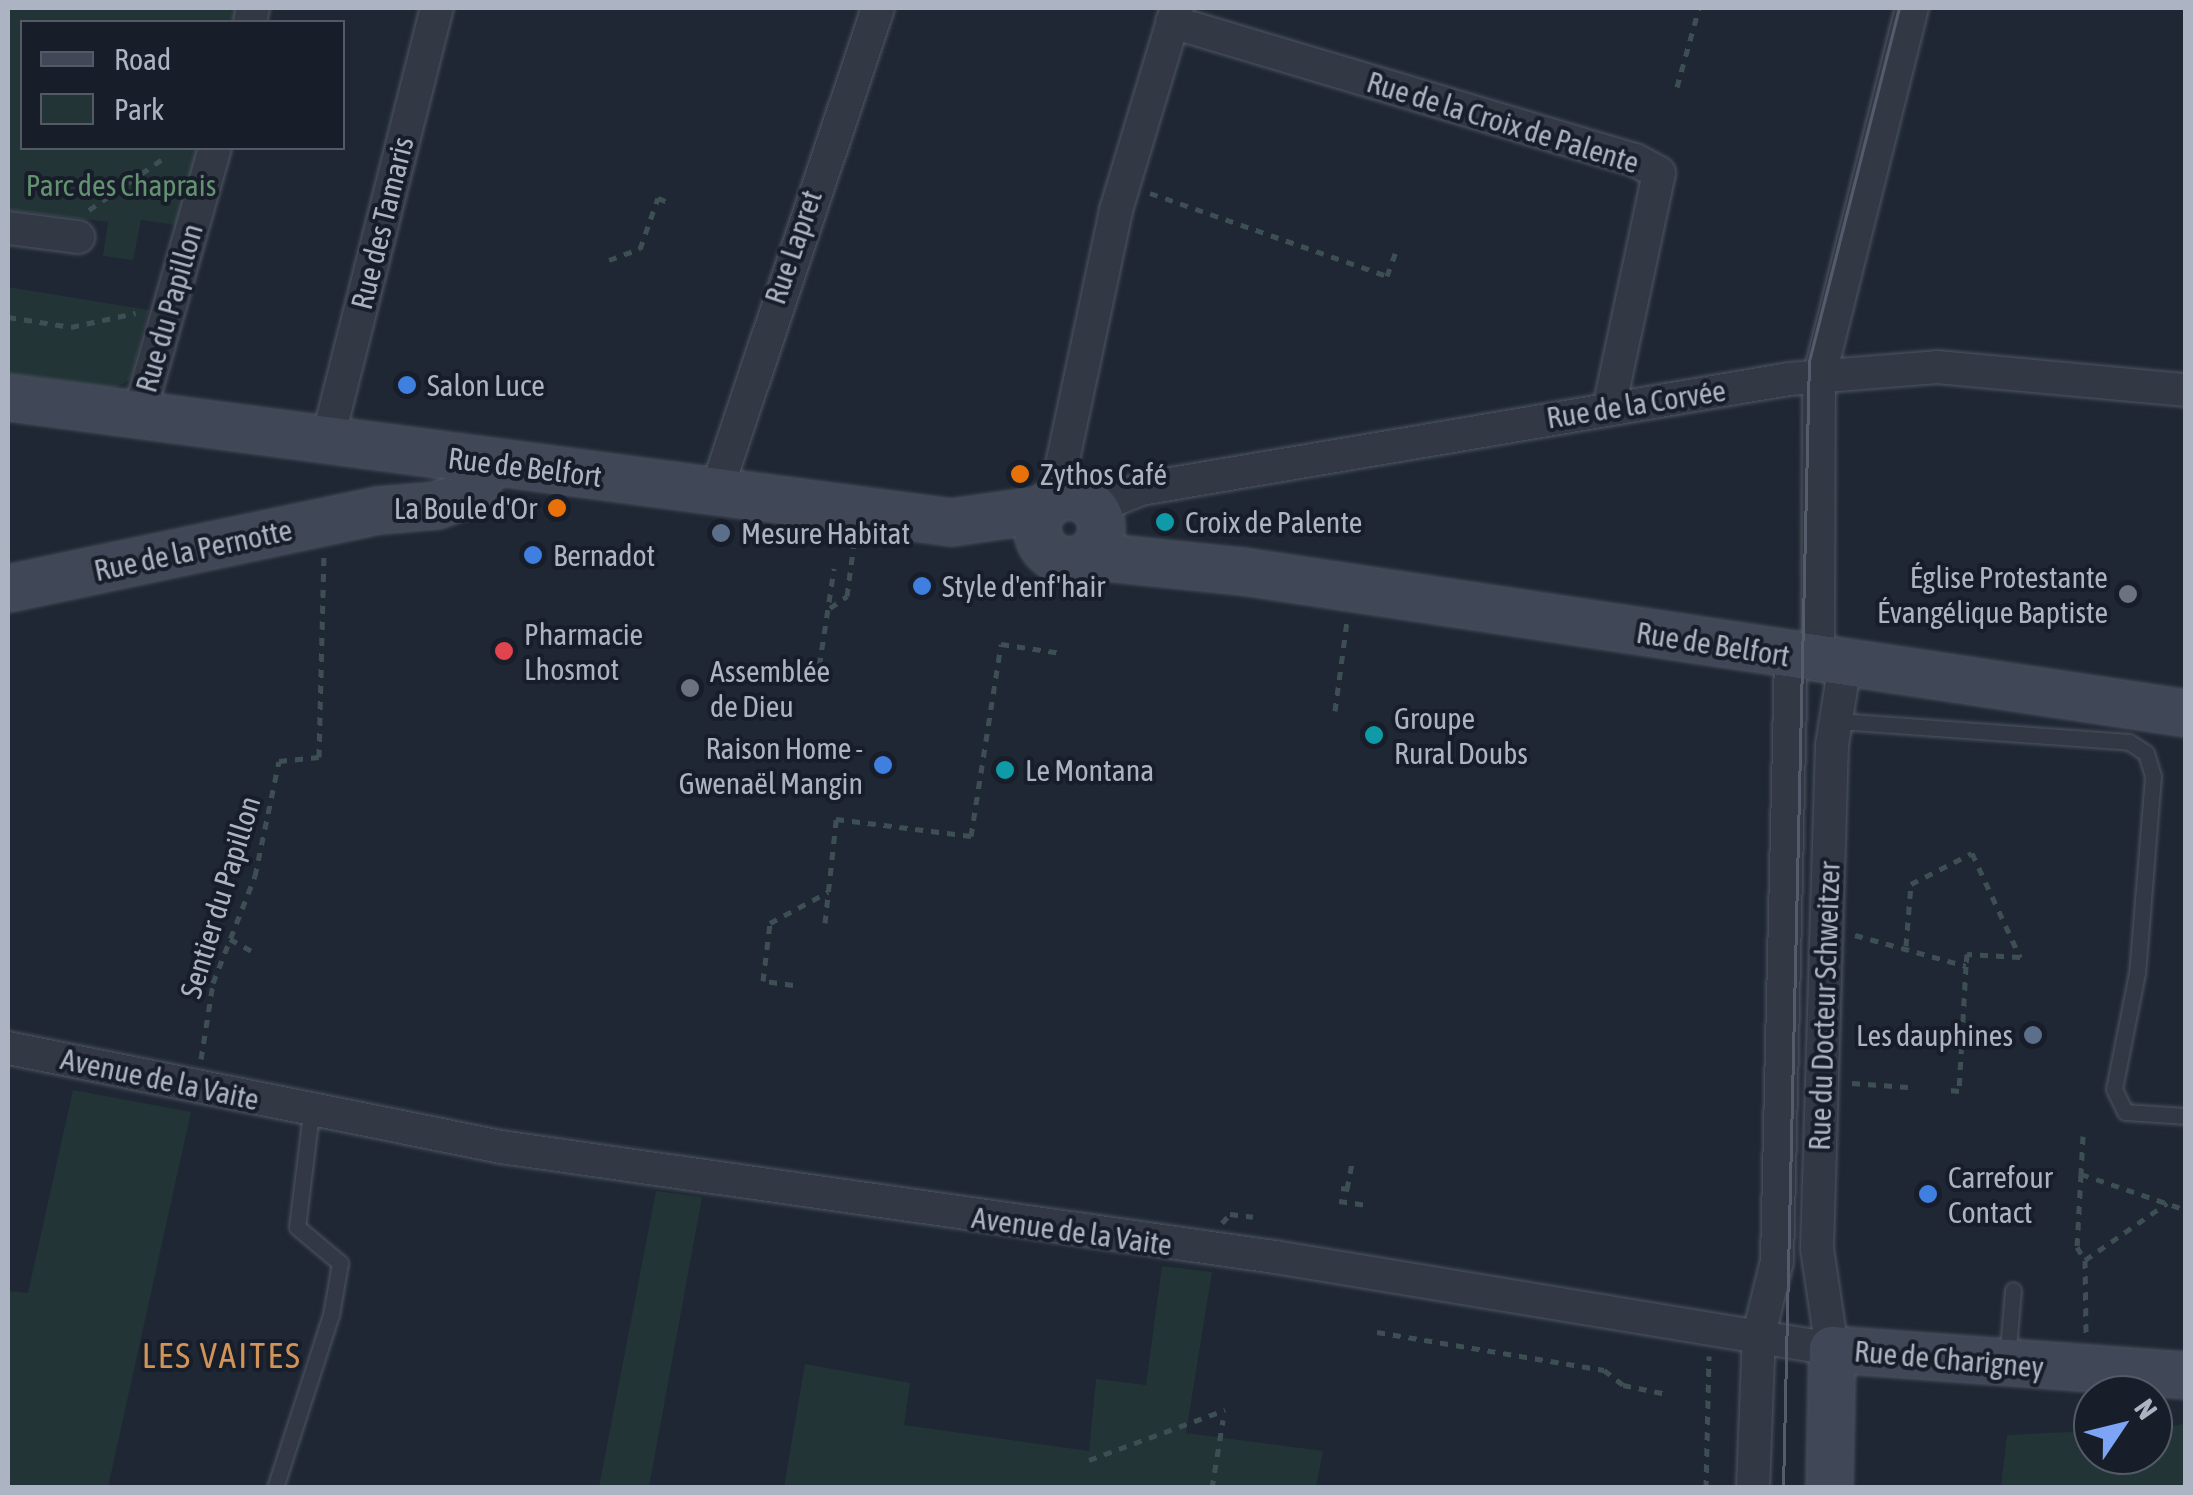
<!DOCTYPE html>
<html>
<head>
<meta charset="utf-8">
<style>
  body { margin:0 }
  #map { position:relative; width:2193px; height:1495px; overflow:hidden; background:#1f2734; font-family:"Asap Condensed",sans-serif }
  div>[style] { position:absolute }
  .green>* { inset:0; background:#223436 }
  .path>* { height:5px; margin-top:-2.5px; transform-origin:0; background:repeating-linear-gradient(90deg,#3e4f53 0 8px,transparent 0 16px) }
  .roads { filter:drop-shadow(0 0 2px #505663) drop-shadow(0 0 2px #505663) }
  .lane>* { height:15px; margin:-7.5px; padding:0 7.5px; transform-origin:7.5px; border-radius:7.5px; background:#323945 }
  .street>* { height:32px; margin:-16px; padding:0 16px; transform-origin:16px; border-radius:16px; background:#323945 }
  .secondary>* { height:45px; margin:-22.5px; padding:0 22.5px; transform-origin:22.5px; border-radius:22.5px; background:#404858 }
  .secondary>.ring { margin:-22.5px; padding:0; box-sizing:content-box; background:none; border:45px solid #404858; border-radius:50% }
  .tram>* { height:2.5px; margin:-1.25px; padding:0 1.25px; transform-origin:1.25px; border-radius:1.25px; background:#545c6c }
  .dots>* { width:28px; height:28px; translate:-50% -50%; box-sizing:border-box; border:5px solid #181e29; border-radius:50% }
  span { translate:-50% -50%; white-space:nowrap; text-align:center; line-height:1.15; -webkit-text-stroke:8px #181e29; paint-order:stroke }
  .street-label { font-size:30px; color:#acb3c2 }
  .park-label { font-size:30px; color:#649171 }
  .poi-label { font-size:30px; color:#acb3c2 }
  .left { translate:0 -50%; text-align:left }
  .right { translate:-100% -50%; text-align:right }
  .quarter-label { font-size:35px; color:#d09359; letter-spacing:2.5px }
  .frame { position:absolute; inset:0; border:10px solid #acb3c2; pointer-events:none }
  .legend { position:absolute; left:20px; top:20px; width:325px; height:130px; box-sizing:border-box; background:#181e29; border:2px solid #535a66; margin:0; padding:12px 18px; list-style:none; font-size:30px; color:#acb3c2 }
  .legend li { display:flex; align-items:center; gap:20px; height:50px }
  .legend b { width:50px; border:2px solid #535a66 }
  .north { position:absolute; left:2073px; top:1375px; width:100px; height:100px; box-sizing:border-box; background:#181e29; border:2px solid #535a66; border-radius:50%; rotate:55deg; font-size:28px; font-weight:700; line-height:40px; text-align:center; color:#acb3c2 }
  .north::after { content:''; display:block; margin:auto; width:35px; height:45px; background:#7ea5f5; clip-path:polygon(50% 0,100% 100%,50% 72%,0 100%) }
</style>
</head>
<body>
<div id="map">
  <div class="green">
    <i style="clip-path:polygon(8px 8px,242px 8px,240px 22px,22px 22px,22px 148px,201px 148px,176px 225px,141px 220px,133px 260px,103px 256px,108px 222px,8px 210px)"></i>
    <i style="clip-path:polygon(8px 287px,149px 310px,130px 380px,115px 388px,8px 373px)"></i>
    <i style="clip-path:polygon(73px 1090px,191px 1112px,108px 1487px,8px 1487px,8px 1291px,28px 1293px)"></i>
    <i style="clip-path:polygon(656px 1191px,702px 1197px,649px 1487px,599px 1487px)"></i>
    <i style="clip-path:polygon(1162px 1266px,1212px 1272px,1186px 1433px,1323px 1451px,1316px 1487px,784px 1487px,805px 1364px,910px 1383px,904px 1425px,1089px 1451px,1096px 1379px,1146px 1385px)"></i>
    <i style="clip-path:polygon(2185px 1424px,2185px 1487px,2001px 1487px,2007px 1435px,2093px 1431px,2093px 1455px,2153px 1455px,2153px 1428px)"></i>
  </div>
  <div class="path">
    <i style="left:1677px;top:87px;width:82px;rotate:-74.4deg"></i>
    <i style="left:1150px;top:193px;width:251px;rotate:19.3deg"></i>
    <i style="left:1387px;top:276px;width:27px;rotate:-70deg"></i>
    <i style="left:89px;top:210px;width:96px;rotate:-34.8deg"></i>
    <i style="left:609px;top:260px;width:33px;rotate:-20deg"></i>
    <i style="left:640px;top:249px;width:54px;rotate:-70.6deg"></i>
    <i style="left:658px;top:198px;width:11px;rotate:22deg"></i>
    <i style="left:8px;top:317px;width:64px;rotate:9deg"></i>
    <i style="left:71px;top:327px;width:66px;rotate:-12.2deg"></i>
    <i style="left:830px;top:608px;width:21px;rotate:-35deg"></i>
    <i style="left:847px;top:596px;width:53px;rotate:-82.5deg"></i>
    <i style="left:817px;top:681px;width:114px;rotate:-81.4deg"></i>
    <i style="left:1335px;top:711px;width:91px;rotate:-82.4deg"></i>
    <i style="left:836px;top:819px;width:136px;rotate:7.2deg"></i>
    <i style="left:971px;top:836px;width:194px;rotate:-81.1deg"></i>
    <i style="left:1001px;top:644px;width:61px;rotate:8.5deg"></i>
    <i style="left:825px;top:923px;width:111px;rotate:-83.8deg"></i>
    <i style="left:1855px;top:935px;width:115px;rotate:15.6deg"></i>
    <i style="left:1966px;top:966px;width:125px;rotate:93.2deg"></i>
    <i style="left:1959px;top:1091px;width:10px;rotate:-174deg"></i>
    <i style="left:230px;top:939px;width:25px;rotate:29deg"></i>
    <i style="left:1906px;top:946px;width:62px;rotate:-85.4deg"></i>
    <i style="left:1911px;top:884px;width:68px;rotate:-26.9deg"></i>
    <i style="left:1972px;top:853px;width:115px;rotate:65.2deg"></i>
    <i style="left:2020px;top:957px;width:53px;rotate:-176.8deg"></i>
    <i style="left:1967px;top:954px;width:12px;rotate:95deg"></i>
    <i style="left:793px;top:985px;width:30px;rotate:-172deg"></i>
    <i style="left:763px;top:981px;width:58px;rotate:-83.1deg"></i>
    <i style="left:770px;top:923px;width:66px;rotate:-28.1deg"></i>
    <i style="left:201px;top:1059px;width:77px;rotate:-81deg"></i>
    <i style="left:213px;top:983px;width:115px;rotate:-68.6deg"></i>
    <i style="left:255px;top:876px;width:117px;rotate:-78.2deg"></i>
    <i style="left:279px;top:761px;width:40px;rotate:-5.7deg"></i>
    <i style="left:319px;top:757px;width:201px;rotate:-88.6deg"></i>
    <i style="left:1852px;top:1083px;width:56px;rotate:4.1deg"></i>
    <i style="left:2083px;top:1136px;width:38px;rotate:93deg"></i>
    <i style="left:2081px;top:1174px;width:111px;rotate:18.9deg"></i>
    <i style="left:2081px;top:1174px;width:73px;rotate:93.1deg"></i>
    <i style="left:2077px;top:1247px;width:15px;rotate:58deg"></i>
    <i style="left:2085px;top:1260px;width:74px;rotate:89.2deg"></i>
    <i style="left:1341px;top:1188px;width:16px;rotate:7deg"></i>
    <i style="left:1347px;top:1189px;width:26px;rotate:-79deg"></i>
    <i style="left:1339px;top:1201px;width:30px;rotate:8deg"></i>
    <i style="left:1222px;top:1223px;width:12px;rotate:-48deg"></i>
    <i style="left:1230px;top:1214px;width:23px;rotate:7deg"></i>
    <i style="left:2085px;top:1260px;width:100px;rotate:-34.8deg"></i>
    <i style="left:1377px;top:1332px;width:230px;rotate:9.5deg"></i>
    <i style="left:1604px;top:1370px;width:24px;rotate:38deg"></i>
    <i style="left:1623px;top:1385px;width:45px;rotate:11.6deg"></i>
    <i style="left:1089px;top:1460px;width:145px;rotate:-20.2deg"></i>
    <i style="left:1212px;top:1488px;width:69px;rotate:-80.8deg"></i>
    <i style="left:1706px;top:1488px;width:132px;rotate:-88.7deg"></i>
  </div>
  <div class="roads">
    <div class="lane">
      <i style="left:1838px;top:721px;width:292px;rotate:4.1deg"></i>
      <i style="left:2129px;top:742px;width:20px;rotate:33deg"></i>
      <i style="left:2146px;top:753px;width:24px;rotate:73deg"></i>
      <i style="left:2153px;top:776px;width:198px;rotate:94.6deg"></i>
      <i style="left:2137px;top:973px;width:118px;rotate:101.2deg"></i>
      <i style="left:2114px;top:1089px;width:25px;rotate:64deg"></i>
      <i style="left:2125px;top:1112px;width:61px;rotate:3.8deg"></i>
      <i style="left:2007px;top:1360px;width:70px;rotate:-85.1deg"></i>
      <i style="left:275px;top:1488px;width:182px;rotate:-72.1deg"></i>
      <i style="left:331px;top:1315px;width:53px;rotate:-80.2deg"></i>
      <i style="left:340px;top:1263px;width:56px;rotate:-140.1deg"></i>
      <i style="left:297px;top:1227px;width:115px;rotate:-83deg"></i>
    </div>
    <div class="street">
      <i style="left:250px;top:22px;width:14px;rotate:-78deg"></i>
      <i style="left:1172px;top:22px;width:483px;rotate:16.6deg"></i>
      <i style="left:1635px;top:160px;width:27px;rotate:28deg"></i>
      <i style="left:1659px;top:173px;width:241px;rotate:102deg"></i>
      <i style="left:8px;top:228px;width:71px;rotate:7.3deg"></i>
      <i style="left:140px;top:411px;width:273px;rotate:-74.1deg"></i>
      <i style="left:328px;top:438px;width:444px;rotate:-75.8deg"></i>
      <i style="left:717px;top:489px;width:507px;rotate:-71.49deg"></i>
      <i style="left:1062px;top:496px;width:22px;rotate:-95deg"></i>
      <i style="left:1060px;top:474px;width:270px;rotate:-78deg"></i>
      <i style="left:1116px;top:210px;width:211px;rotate:-73.2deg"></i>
      <i style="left:1094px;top:508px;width:51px;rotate:-22deg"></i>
      <i style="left:1141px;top:489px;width:657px;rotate:-9.63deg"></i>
      <i style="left:1789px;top:379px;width:148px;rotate:-4.6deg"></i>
      <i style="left:1937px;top:367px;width:250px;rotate:5.3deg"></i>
      <i style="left:1818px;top:659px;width:281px;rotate:-89.8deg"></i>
      <i style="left:1819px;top:378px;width:382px;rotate:-75.9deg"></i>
      <i style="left:8px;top:1048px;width:503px;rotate:11.35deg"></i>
      <i style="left:501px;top:1147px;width:782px;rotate:8.09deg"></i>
      <i style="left:1275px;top:1257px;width:565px;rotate:9.38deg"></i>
      <i style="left:1832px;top:1349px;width:101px;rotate:-98.5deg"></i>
      <i style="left:1817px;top:1249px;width:504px;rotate:-88.3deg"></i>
      <i style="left:1832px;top:745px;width:82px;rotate:-80.9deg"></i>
      <i style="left:1753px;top:1488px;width:154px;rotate:-87.8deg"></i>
      <i style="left:1759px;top:1334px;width:75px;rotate:-76.1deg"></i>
      <i style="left:1777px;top:1261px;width:605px;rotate:-88.67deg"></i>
    </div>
    <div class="secondary">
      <i style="left:8px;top:397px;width:951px;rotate:7.55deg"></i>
      <i style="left:951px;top:522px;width:92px;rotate:-8.1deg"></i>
      <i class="ring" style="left:1037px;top:496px;width:19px;height:19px"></i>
      <i style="left:1086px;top:555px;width:157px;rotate:5.9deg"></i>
      <i style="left:1242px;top:571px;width:955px;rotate:8.55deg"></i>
      <i style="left:8px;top:588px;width:378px;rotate:-11.9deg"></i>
      <i style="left:378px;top:510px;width:58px;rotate:-4.9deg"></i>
      <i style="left:436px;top:505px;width:35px;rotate:-20deg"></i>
      <i style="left:469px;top:493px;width:37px;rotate:-54deg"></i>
      <i style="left:1829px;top:1488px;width:139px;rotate:-88.8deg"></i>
      <i style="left:1832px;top:1349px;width:355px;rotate:4.2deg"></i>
    </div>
  </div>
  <div class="tram">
    <i style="left:1783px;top:1488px;width:1127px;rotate:-88.68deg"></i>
    <i style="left:1809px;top:361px;width:364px;rotate:-75.7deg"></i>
  </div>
  <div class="dots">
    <i style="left:407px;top:385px;background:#3f7fe0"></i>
    <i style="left:1020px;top:474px;background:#e8710a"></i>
    <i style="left:557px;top:508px;background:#e8710a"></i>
    <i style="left:1165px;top:522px;background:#0f9aa8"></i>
    <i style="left:721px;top:533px;background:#5c6f8a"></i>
    <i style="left:533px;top:555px;background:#3f7fe0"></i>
    <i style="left:922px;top:586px;background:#3f7fe0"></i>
    <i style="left:2128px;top:594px;background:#6b7280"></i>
    <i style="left:504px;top:651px;background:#e0444e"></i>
    <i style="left:690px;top:688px;background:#6b7280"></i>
    <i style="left:1374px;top:735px;background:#0f9aa8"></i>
    <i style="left:883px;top:765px;background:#3f7fe0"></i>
    <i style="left:1005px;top:770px;background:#0f9aa8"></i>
    <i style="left:2033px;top:1035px;background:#5c6f8a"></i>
    <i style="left:1928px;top:1194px;background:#3f7fe0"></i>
  </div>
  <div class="street-label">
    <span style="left:1503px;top:122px;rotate:17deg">Rue de la Croix de Palente</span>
    <span style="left:382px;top:223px;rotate:-76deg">Rue des Tamaris</span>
    <span style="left:793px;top:247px;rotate:-71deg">Rue Lapret</span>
    <span style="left:169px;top:308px;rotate:-74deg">Rue du Papillon</span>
    <span style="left:1636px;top:404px;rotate:-9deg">Rue de la Corvée</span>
    <span style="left:525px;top:467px;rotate:7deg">Rue de Belfort</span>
    <span style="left:193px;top:550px;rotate:-12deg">Rue de la Pernotte</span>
    <span style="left:1713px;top:644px;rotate:9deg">Rue de Belfort</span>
    <span style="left:220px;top:897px;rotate:-73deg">Sentier du Papillon</span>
    <span style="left:1824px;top:1006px;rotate:-88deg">Rue du Docteur Schweitzer</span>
    <span style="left:160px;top:1079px;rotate:12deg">Avenue de la Vaite</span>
    <span style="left:1072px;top:1231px;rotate:8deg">Avenue de la Vaite</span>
    <span style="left:1949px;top:1359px;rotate:5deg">Rue de Charigney</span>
  </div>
  <div class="park-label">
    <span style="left:121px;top:185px">Parc des Chaprais</span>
  </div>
  <div class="poi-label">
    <span class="left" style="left:427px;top:385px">Salon Luce</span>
    <span class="left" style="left:1040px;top:474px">Zythos Café</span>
    <span class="right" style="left:537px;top:508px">La Boule d'Or</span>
    <span class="left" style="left:1185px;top:522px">Croix de Palente</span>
    <span class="left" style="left:741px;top:533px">Mesure Habitat</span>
    <span class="left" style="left:553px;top:555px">Bernadot</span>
    <span class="right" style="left:2108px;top:594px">Église Protestante<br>Évangélique Baptiste</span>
    <span class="left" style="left:942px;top:586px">Style d'enf'hair</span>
    <span class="left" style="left:524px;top:651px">Pharmacie<br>Lhosmot</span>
    <span class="left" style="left:710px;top:688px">Assemblée<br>de Dieu</span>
    <span class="left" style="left:1394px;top:735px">Groupe<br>Rural Doubs</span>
    <span class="right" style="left:863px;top:765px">Raison Home -<br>Gwenaël Mangin</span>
    <span class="left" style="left:1025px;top:770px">Le Montana</span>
    <span class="right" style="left:2013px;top:1035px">Les dauphines</span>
    <span class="left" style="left:1948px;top:1194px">Carrefour<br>Contact</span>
  </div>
  <div class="quarter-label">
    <span style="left:222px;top:1355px">LES VAITES</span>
  </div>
  <div class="frame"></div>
  <ul class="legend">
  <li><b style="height:12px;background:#404858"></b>Road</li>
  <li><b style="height:28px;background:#223436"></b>Park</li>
  </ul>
  <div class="north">N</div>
</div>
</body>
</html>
